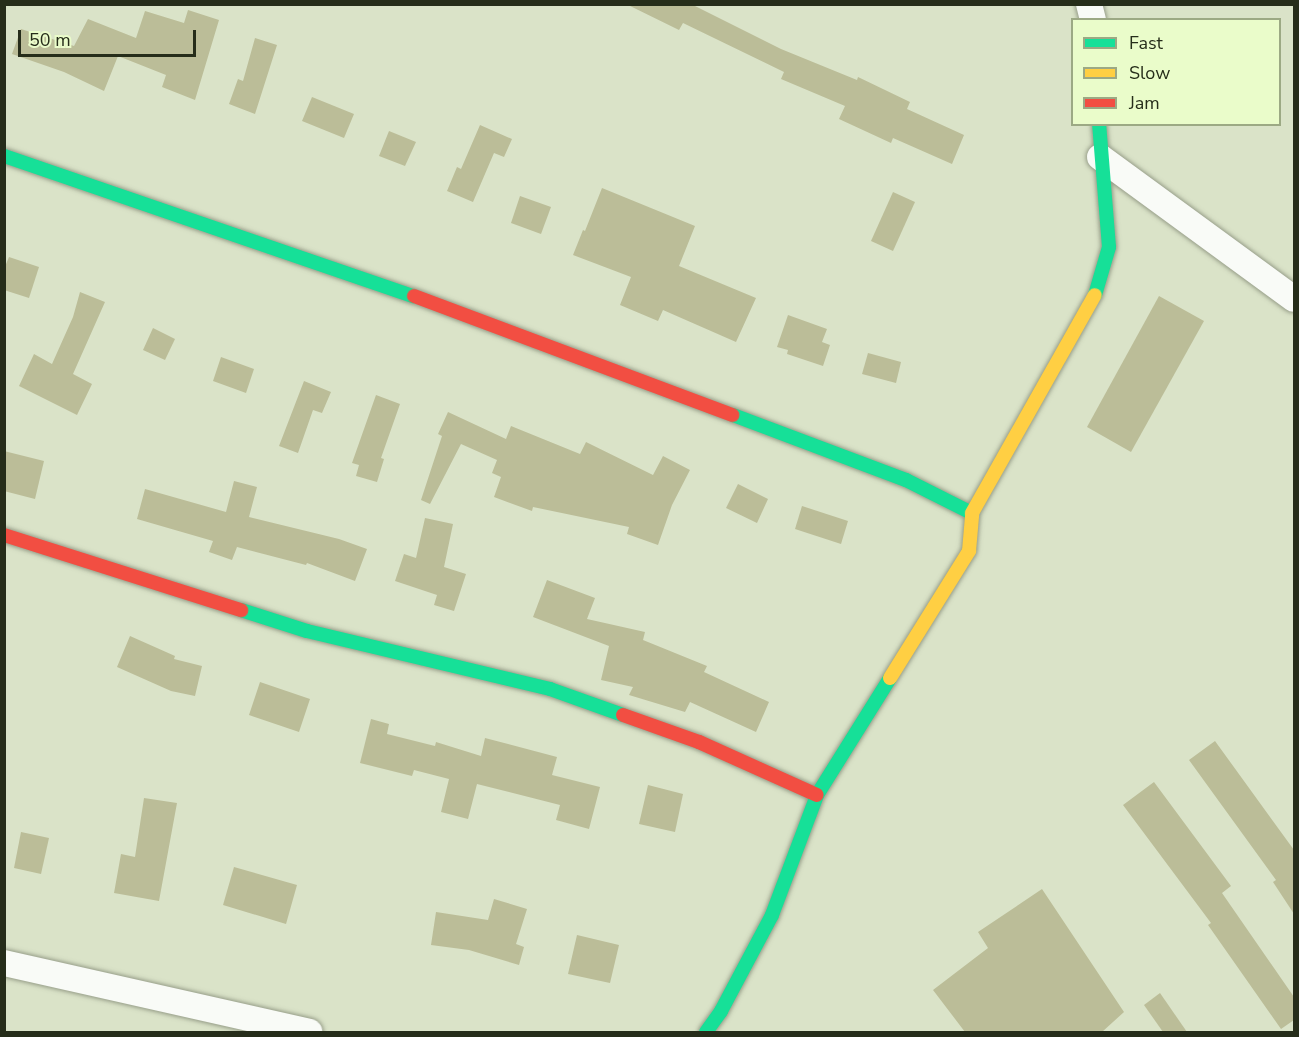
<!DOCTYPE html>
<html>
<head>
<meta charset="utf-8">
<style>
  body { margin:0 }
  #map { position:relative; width:1299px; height:1037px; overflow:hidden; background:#dae3c8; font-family:"Nunito Sans",sans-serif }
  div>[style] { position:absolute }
  .building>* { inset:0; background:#bbbd98 }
  .roads { filter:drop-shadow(0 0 2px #979e89) drop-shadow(0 0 2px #979e89) }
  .street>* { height:26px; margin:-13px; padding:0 13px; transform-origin:13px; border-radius:13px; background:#f9fbf7 }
  .fast>* { height:14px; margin:-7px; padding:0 7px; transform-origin:7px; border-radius:7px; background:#16e098 }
  .slow>* { height:14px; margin:-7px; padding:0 7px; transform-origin:7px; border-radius:7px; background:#ffcf43 }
  .jam>* { height:14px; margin:-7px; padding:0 7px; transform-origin:7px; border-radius:7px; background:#f24e42 }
  span { translate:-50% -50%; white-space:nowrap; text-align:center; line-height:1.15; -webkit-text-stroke:4.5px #eafcca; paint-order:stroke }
  .frame { position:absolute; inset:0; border:6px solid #262d1a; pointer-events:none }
  .legend { position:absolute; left:1071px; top:18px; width:210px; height:108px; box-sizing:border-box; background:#eafcca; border:2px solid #9ca984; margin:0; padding:8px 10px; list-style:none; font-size:18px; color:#262d1a }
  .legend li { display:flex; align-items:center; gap:12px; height:30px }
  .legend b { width:30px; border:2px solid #9ca984 }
  .scale { position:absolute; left:18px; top:30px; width:178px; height:27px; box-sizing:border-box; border:3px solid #262d1a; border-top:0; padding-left:8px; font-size:18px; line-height:21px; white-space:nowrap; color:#262d1a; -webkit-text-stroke:4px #eafcca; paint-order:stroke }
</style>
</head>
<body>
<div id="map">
  <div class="building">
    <i style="clip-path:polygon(626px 4px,691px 4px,781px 49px,857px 80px,858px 77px,910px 102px,907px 109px,964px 135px,952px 164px,893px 138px,891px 143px,839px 119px,845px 106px,781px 79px,784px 72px,683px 23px,679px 30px)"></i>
    <i style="clip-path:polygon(188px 10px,219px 20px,195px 100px,162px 87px,166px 75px,118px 56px,104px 91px,64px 72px,12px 54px,21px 29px,74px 46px,88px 19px,136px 38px,145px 11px,184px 23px)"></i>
    <i style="clip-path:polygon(255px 38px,277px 45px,255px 114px,229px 104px,238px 79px,243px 81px)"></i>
    <i style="clip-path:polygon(312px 97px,354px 114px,344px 138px,302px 121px)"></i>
    <i style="clip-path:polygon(480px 125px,512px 139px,504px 157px,494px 153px,473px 202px,447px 191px,457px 167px,461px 169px)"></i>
    <i style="clip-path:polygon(389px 131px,416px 142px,405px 166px,379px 156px)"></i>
    <i style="clip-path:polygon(602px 188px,695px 226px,679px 266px,756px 298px,736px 342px,663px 310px,658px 321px,620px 305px,631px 277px,573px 255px,583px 230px,585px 231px)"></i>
    <i style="clip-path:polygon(893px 192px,915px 202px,893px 251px,871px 241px)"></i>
    <i style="clip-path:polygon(520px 196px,551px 207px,541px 234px,511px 223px)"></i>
    <i style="clip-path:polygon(9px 257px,39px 267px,29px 298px,4px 290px,4px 269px)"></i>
    <i style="clip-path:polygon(80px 292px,105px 302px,73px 374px,92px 384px,77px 415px,19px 386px,34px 354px,52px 364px,73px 317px)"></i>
    <i style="clip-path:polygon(1159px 296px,1204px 321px,1131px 452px,1087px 427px)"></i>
    <i style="clip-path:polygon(788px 315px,827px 329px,822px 342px,830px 345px,823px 366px,787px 354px,788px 350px,777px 347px)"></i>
    <i style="clip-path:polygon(153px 328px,175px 339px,165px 360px,143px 350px)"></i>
    <i style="clip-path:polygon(868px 353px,901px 362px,896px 383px,862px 374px)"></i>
    <i style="clip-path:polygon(221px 357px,254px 369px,246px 393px,213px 381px)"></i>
    <i style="clip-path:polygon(304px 381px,331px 392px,322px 413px,313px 410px,298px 453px,279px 446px)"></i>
    <i style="clip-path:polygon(376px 395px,400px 404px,381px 458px,384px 459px,377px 482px,356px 476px,359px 465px,352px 463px)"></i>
    <i style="clip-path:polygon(448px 412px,506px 439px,511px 426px,580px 454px,586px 442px,653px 475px,663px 456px,690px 470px,672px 505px,658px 545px,627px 534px,629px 527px,533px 507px,532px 511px,494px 497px,501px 477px,492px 473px,497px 460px,461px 444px,430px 504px,421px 500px,442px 436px,438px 434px)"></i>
    <i style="clip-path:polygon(4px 451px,44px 461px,35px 499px,4px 491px)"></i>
    <i style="clip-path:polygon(234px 481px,257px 487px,249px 517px,339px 539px,367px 549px,355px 581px,307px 563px,306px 565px,237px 547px,232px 560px,209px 552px,213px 541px,137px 519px,145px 489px,226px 512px)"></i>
    <i style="clip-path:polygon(738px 484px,768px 499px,757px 523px,726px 508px)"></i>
    <i style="clip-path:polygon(802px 506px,848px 521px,841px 544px,795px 529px)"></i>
    <i style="clip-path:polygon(425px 518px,453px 524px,444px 567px,466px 574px,454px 611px,434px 605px,437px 595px,395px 581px,404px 554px,416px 558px)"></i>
    <i style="clip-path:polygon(547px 580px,595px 598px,587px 619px,645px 632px,643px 640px,707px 666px,704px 672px,769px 702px,756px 732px,690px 702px,685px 712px,629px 695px,633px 687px,601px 680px,609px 646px,533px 617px)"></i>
    <i style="clip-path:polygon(130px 636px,175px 656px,174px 659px,202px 666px,195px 696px,171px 691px,117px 667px)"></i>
    <i style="clip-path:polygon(260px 682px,310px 699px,299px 732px,249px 715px)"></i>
    <i style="clip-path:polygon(371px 719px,389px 724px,387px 734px,435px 746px,436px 742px,481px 756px,485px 738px,557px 757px,552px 775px,600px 787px,589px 829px,556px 820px,560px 805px,477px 784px,468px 819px,441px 812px,449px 779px,414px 770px,412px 776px,360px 763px)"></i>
    <i style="clip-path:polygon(1215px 741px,1294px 850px,1294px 914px,1273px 882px,1276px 880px,1189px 760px)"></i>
    <i style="clip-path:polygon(1154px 782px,1231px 886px,1222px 893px,1294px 997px,1294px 1020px,1281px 1029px,1208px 925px,1211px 923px,1123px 805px)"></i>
    <i style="clip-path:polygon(648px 785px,683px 794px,675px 832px,639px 824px)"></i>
    <i style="clip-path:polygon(144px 798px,177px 803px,159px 901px,114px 893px,121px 854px,135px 857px)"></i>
    <i style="clip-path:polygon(21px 832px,49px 838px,41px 874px,14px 868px)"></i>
    <i style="clip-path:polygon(234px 867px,297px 885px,286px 924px,223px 905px)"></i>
    <i style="clip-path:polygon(1042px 889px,1124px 1012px,1102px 1032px,965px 1032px,933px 990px,988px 948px,978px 932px)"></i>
    <i style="clip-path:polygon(494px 899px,527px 909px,516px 944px,524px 947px,519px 965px,469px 950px,431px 945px,436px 912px,488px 920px)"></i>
    <i style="clip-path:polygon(577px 935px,619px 945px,610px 983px,568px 974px)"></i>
    <i style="clip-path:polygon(1160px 993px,1187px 1032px,1163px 1032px,1144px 1005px)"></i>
  </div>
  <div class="roads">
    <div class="street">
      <i style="left:1089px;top:4px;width:16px;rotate:76deg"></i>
      <i style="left:1100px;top:157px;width:240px;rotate:36.2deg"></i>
      <i style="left:4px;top:963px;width:313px;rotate:12.7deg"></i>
    </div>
    <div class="fast">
      <i style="left:4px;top:156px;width:433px;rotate:18.9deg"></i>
      <i style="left:1095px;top:295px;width:50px;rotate:-73.7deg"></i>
      <i style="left:1109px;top:247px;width:123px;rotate:-94.6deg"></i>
      <i style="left:733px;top:415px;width:185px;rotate:20.6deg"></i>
      <i style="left:906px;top:480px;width:74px;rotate:26.6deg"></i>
      <i style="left:241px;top:610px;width:69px;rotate:17.7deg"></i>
      <i style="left:307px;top:631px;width:250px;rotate:13.4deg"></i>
      <i style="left:550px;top:689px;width:77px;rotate:19.6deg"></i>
      <i style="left:706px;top:1032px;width:26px;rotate:-54deg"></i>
      <i style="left:721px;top:1011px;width:109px;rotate:-62deg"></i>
      <i style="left:772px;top:915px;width:128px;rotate:-69.4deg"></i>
      <i style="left:817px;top:795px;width:138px;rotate:-58deg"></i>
    </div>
    <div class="slow">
      <i style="left:890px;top:678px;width:150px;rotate:-58.1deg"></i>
      <i style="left:969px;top:551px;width:38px;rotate:-85deg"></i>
      <i style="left:972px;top:513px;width:250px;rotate:-60.6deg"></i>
    </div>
    <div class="jam">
      <i style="left:414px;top:296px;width:340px;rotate:20.5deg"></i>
      <i style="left:4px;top:535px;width:249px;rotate:17.6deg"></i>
      <i style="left:623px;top:715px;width:81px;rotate:19.6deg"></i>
      <i style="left:699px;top:742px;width:129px;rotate:24.2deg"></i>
    </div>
  </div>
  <div class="frame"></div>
  <ul class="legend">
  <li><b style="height:8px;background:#16e098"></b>Fast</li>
  <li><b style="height:8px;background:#ffcf43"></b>Slow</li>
  <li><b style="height:8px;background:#f24e42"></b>Jam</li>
  </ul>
  <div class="scale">50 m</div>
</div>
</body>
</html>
